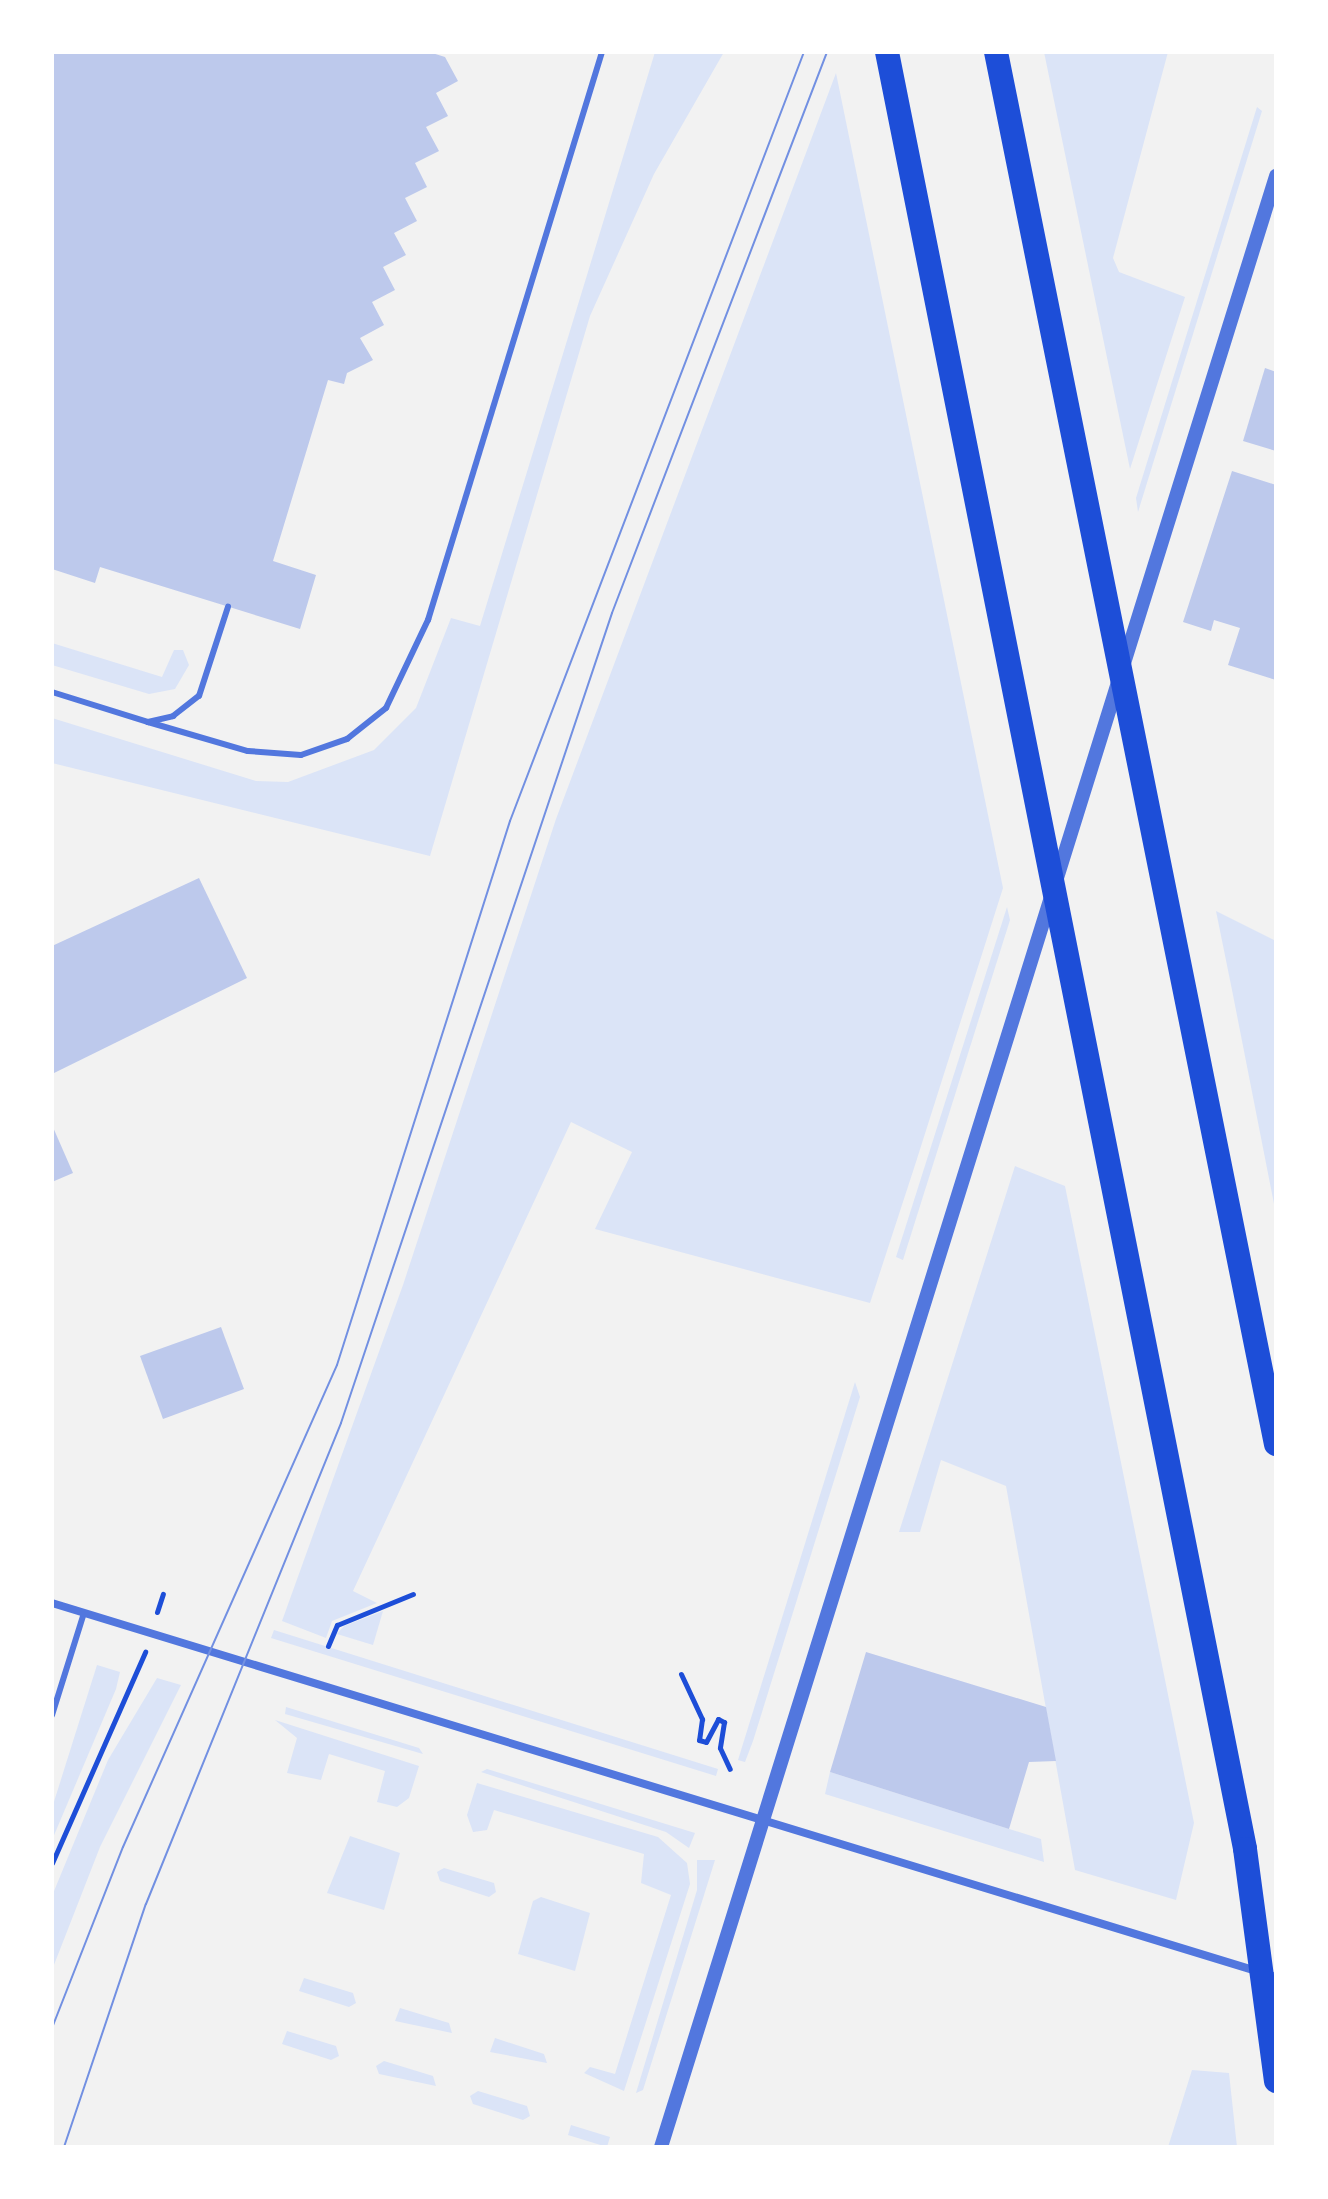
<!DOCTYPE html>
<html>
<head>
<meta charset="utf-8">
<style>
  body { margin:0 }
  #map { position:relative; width:1328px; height:2199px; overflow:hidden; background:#f2f2f2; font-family:"Work Sans",sans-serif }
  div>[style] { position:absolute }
  .green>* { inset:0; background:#dbe4f7 }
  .building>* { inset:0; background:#bdc9ec }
  .path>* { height:5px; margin:-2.5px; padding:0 2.5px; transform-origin:2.5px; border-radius:2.5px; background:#1d4ed8 }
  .service>* { height:6px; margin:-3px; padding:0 3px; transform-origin:3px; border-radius:3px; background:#5277de }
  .minor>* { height:8px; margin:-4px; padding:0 4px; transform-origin:4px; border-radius:4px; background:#5277de }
  .tertiary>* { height:14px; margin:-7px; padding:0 7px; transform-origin:7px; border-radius:7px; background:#5277de }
  .motorway>* { height:24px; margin:-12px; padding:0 12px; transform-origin:12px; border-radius:12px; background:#1d4ed8 }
  .tram>* { height:2px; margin:-1px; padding:0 1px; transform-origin:1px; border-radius:1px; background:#7290e2 }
  span { translate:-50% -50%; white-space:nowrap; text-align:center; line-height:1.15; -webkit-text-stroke:7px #fff; paint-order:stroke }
  .frame { position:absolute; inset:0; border:54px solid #fff; pointer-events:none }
</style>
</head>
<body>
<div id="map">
  <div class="green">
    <i style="clip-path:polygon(655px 52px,724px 52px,654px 174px,590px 316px,430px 856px,52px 763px,52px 718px,256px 781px,288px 782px,374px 750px,416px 708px,451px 618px,480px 626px)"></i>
    <i style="clip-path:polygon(1044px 52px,1168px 52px,1113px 258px,1119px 272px,1185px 297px,1130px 469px)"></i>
    <i style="clip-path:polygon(836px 73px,1003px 888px,916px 1162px,870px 1303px,595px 1229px,632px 1152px,571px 1122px,353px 1591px,377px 1603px,332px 1621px,326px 1638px,282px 1621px,403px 1285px,556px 819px)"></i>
    <i style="clip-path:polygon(1257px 107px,1262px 111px,1138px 512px,1136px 498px)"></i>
    <i style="clip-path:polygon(52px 643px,162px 677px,174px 650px,183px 650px,189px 665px,175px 689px,149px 694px,52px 665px)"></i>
    <i style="clip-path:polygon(1007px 907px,1010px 920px,903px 1260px,896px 1257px)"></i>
    <i style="clip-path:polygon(1216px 911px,1276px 941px,1276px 1214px,1232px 990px)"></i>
    <i style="clip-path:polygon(1015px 1166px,1065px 1186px,1194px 1823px,1176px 1900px,1075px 1870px,1006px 1486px,941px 1460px,920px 1532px,899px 1532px)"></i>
    <i style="clip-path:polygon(855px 1382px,860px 1397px,753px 1741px,745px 1762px,738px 1760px)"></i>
    <i style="clip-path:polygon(383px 1611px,373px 1645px,337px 1634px,344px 1626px)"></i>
    <i style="clip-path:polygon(274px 1630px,718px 1769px,716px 1776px,271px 1638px)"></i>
    <i style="clip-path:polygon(97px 1665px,120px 1672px,116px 1689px,52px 1840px,52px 1808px)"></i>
    <i style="clip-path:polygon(157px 1678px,181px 1685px,100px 1847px,52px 1970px,52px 1896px,108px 1760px)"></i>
    <i style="clip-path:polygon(286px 1707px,419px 1748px,423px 1754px,285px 1714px)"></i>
    <i style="clip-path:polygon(275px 1720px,419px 1766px,409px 1798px,397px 1807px,377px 1802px,385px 1771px,329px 1754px,321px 1780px,287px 1773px,297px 1738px)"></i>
    <i style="clip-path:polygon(487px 1769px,695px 1833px,689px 1848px,666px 1832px,481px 1772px)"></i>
    <i style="clip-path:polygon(830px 1772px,1041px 1839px,1044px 1862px,825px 1794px)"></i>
    <i style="clip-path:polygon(477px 1783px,658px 1837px,687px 1863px,690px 1884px,624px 2091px,584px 2073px,590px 2067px,615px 2074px,671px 1895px,641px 1883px,644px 1854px,494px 1810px,487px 1830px,473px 1832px,467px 1815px)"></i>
    <i style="clip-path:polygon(350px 1836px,400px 1853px,384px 1910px,327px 1893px)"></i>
    <i style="clip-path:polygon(697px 1860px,715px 1860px,643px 2090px,636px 2093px,697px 1890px)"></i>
    <i style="clip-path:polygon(444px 1868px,494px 1883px,496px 1892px,489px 1897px,440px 1881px,437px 1872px)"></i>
    <i style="clip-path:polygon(541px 1897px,590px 1913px,575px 1971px,518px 1954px,533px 1901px)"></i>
    <i style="clip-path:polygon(304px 1978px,353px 1993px,356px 2003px,349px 2007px,299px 1991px)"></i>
    <i style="clip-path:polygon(400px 2008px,449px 2023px,452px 2033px,395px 2021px)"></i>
    <i style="clip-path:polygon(287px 2031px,336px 2046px,339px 2056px,331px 2060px,282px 2044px)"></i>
    <i style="clip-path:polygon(495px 2038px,544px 2054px,547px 2063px,490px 2052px)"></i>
    <i style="clip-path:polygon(384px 2061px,433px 2076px,436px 2086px,379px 2074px,376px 2066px)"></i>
    <i style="clip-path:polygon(1192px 2070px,1229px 2073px,1237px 2147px,1168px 2147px)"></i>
    <i style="clip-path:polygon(478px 2091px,527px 2106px,530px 2116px,523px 2120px,473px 2104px,470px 2096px)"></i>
    <i style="clip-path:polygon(571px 2125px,610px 2137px,607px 2147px,568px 2135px)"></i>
  </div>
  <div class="building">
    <i style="clip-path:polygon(52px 52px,429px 52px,445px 57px,458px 81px,436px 93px,448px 116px,426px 127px,439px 151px,415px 163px,427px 187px,405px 198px,417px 221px,394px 233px,406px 255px,383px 267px,395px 290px,372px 302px,384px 325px,360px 338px,373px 360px,347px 373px,344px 384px,328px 380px,273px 561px,316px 575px,300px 629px,100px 567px,95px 583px,52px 569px)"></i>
    <i style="clip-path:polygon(1265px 368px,1276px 372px,1276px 451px,1243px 441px)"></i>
    <i style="clip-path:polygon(1232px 471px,1276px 485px,1276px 680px,1228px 665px,1240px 628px,1214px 620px,1211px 631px,1183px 622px)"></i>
    <i style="clip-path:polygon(199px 878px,247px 978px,52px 1074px,52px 946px)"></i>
    <i style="clip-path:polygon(52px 1125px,73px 1173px,52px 1182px)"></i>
    <i style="clip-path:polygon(221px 1327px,244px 1389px,163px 1419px,140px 1356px)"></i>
    <i style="clip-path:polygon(866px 1652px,1046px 1707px,1056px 1761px,1029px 1762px,1009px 1829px,830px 1772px)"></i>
  </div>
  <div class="path">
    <i style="left:157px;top:1612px;width:19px;rotate:-72deg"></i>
    <i style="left:328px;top:1646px;width:23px;rotate:-67deg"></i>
    <i style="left:337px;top:1625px;width:82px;rotate:-22.2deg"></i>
    <i style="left:681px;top:1674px;width:50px;rotate:65deg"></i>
    <i style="left:702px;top:1719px;width:21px;rotate:98deg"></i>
    <i style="left:699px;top:1740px;width:7px;rotate:16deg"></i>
    <i style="left:706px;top:1742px;width:26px;rotate:-62deg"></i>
    <i style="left:718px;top:1719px;width:7px;rotate:27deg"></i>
    <i style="left:724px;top:1722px;width:26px;rotate:99deg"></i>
    <i style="left:720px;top:1748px;width:23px;rotate:65deg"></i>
    <i style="left:52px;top:1863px;width:231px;rotate:-66.2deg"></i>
  </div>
  <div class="service">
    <i style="left:52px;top:692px;width:101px;rotate:17.4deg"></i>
    <i style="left:148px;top:722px;width:26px;rotate:-13deg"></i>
    <i style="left:173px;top:716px;width:33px;rotate:-38deg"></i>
    <i style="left:199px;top:696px;width:94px;rotate:-72deg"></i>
    <i style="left:148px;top:722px;width:104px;rotate:16.2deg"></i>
    <i style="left:248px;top:751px;width:53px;rotate:4.3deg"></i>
    <i style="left:301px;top:755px;width:49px;rotate:-19.2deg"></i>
    <i style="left:347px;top:739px;width:50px;rotate:-38.5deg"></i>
    <i style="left:386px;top:708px;width:98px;rotate:-64.5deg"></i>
    <i style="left:428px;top:620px;width:594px;rotate:-72.97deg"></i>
    <i style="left:52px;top:1715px;width:107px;rotate:-72.6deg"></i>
  </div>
  <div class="minor">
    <i style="left:52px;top:1603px;width:1280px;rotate:16.99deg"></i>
  </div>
  <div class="tertiary">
    <i style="left:661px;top:2147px;width:2065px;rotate:-72.67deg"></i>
  </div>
  <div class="motorway">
    <i style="left:887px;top:52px;width:1832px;rotate:78.73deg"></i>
    <i style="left:1245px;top:1849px;width:234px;rotate:82.4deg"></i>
    <i style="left:996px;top:52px;width:1420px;rotate:78.63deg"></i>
  </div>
  <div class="tram">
    <i style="left:52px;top:2028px;width:194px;rotate:-68.6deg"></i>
    <i style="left:123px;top:1847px;width:527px;rotate:-66.06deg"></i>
    <i style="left:337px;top:1365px;width:571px;rotate:-72.36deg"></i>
    <i style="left:510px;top:821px;width:823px;rotate:-69.08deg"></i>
    <i style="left:64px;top:2147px;width:256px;rotate:-71.4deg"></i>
    <i style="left:146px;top:1904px;width:519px;rotate:-67.93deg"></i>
    <i style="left:341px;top:1423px;width:854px;rotate:-71.5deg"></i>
    <i style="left:612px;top:613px;width:601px;rotate:-69.03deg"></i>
  </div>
  <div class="frame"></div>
</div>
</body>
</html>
